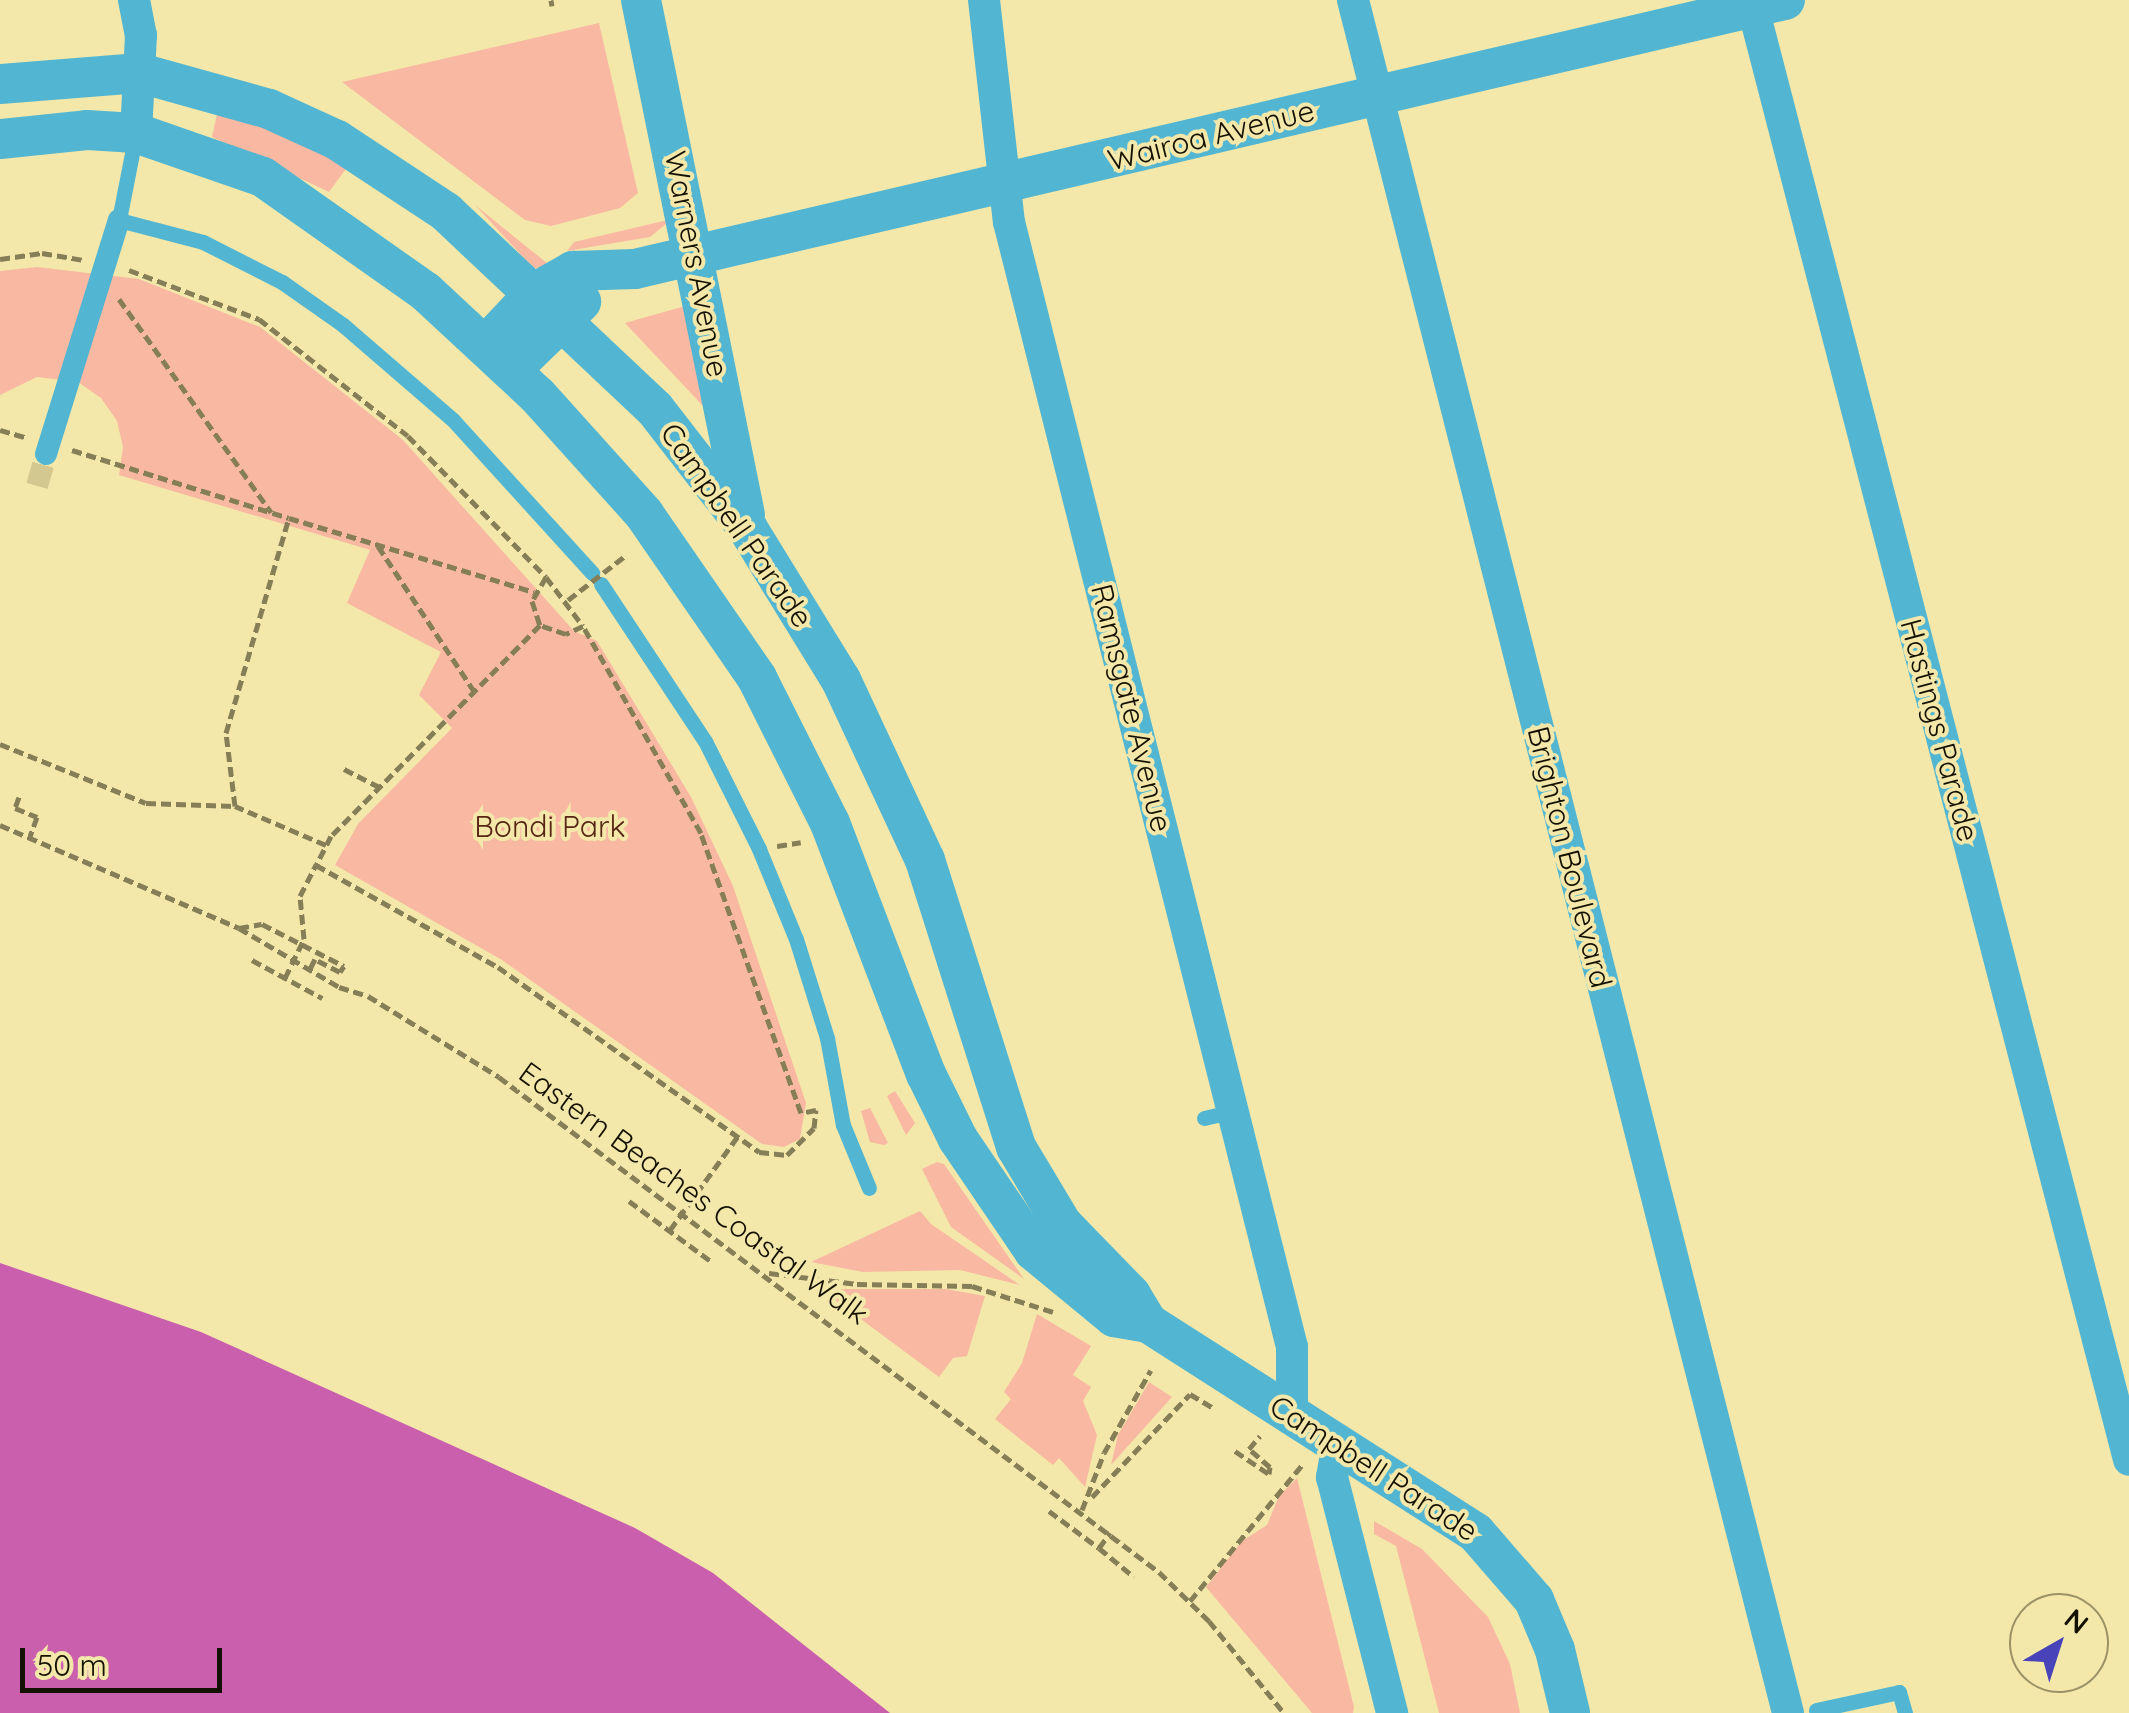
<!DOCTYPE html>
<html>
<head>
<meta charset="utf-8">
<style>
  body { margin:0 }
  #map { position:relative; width:2129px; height:1713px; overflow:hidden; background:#f3e8aa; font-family:Quicksand,sans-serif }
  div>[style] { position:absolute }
  .green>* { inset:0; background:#f9b8a2 }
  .water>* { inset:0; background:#ca5fad }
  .pedestrian-tunnel>* { height:22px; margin-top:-11px; transform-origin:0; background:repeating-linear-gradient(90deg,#d2c890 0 22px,transparent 0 33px) }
  .path>* { height:5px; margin-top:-2.5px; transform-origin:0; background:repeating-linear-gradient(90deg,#867e57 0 10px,transparent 0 15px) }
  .service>* { height:15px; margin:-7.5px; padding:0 7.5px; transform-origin:7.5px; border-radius:7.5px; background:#52b6d2 }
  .pedestrian>* { height:22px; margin:-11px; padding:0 11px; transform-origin:11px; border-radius:11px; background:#52b6d2 }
  .minor>* { height:32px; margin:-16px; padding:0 16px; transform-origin:16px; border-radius:16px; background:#52b6d2 }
  .tertiary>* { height:40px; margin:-20px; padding:0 20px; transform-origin:20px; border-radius:20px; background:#52b6d2 }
  .path-bridge>* { height:5px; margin-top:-2.5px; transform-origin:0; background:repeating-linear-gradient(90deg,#867e57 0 10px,transparent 0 15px) }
  span { translate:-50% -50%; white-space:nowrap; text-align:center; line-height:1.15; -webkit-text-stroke:8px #f3e8aa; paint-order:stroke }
  .street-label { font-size:30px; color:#141000 }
  .park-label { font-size:30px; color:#562514 }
  .north { position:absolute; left:2009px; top:1593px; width:100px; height:100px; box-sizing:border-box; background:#f3e8aa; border:2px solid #9a9266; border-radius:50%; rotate:39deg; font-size:28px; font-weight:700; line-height:40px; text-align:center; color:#141000 }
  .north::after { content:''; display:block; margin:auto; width:35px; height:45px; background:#4943ba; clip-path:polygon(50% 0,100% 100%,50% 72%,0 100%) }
  .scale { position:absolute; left:20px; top:1648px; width:202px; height:45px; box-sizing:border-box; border:5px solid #141000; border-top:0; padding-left:12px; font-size:30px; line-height:35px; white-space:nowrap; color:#141000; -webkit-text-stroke:8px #f3e8aa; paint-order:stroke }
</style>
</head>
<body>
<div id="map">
  <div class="green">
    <i style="clip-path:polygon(599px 23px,638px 193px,620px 208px,551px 226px,525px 220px,342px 82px)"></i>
    <i style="clip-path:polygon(219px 105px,348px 166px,329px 192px,212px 137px)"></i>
    <i style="clip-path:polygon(475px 205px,553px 268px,533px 268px)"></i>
    <i style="clip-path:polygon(672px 219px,650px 237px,567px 251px,574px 242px)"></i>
    <i style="clip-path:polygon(37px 267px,139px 279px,260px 327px,403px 440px,574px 631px,597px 641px,691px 797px,733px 886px,806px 1103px,800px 1139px,784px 1147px,762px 1144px,502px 960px,335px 865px,358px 824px,452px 728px,419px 695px,441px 652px,347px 603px,370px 550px,119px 475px,123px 447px,117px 421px,101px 398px,78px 382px,37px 377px,0 395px,0 271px)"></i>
    <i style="clip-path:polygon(685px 306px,703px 406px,625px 323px)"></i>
    <i style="clip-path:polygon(895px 1091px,915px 1123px,906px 1135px,887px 1096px)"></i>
    <i style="clip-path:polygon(870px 1108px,888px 1143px,884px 1145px,870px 1142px,861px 1111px)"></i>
    <i style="clip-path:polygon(937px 1162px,944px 1164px,1024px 1279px,951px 1227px,922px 1169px)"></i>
    <i style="clip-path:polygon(920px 1211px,931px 1224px,1020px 1285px,960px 1270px,863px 1272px,811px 1262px)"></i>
    <i style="clip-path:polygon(838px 1289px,946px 1289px,985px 1296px,967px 1356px,953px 1358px,939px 1377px,831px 1297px)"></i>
    <i style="clip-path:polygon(1037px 1314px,1091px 1346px,1073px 1375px,1091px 1387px,1083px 1401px,1097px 1435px,1085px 1487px,1059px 1458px,1053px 1465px,995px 1419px,1011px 1399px,1004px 1392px,1022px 1363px)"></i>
    <i style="clip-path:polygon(1149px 1382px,1172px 1397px,1111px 1465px,1118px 1435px)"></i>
    <i style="clip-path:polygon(1297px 1478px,1354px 1707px,1353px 1713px,1312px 1713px,1206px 1587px,1242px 1541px,1267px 1525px,1279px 1496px)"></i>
    <i style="clip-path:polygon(1374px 1521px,1422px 1549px,1488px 1617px,1510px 1664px,1520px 1713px,1439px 1713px,1396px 1546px,1374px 1534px)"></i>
  </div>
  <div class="water">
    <i style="clip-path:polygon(0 1263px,201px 1332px,635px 1528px,713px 1573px,890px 1713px,0 1713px)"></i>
  </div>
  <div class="pedestrian-tunnel">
    <i style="left:37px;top:486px;width:33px;rotate:-74deg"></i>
  </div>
  <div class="path">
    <i style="left:551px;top:0;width:6px;rotate:81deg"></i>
    <i style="left:0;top:259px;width:42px;rotate:-8.1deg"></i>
    <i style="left:42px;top:253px;width:43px;rotate:9.5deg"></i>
    <i style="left:129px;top:270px;width:139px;rotate:20.7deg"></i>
    <i style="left:259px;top:319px;width:189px;rotate:38.1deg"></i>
    <i style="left:408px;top:436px;width:197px;rotate:45.6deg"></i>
    <i style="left:546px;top:577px;width:28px;rotate:120deg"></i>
    <i style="left:532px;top:601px;width:25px;rotate:72deg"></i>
    <i style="left:119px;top:299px;width:262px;rotate:54.5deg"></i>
    <i style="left:0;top:430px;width:29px;rotate:16deg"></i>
    <i style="left:72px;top:450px;width:227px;rotate:17.4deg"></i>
    <i style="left:378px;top:546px;width:174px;rotate:56.5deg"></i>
    <i style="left:546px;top:577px;width:61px;rotate:52.9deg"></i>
    <i style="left:0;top:744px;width:157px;rotate:22deg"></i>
    <i style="left:146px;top:803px;width:89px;rotate:1.9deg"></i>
    <i style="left:344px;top:769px;width:39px;rotate:27deg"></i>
    <i style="left:19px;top:797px;width:12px;rotate:110deg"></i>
    <i style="left:15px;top:808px;width:24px;rotate:22deg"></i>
    <i style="left:37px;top:817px;width:20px;rotate:110deg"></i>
    <i style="left:0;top:825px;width:260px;rotate:23.3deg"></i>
    <i style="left:239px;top:928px;width:116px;rotate:30.5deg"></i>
    <i style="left:339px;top:987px;width:30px;rotate:17deg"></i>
    <i style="left:368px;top:996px;width:154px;rotate:31.7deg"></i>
    <i style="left:499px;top:1077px;width:825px;rotate:36.87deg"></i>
    <i style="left:1159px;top:1572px;width:70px;rotate:44.4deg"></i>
    <i style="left:1209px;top:1621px;width:119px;rotate:50.8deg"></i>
    <i style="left:326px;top:845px;width:99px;rotate:-156.8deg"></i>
    <i style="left:235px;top:806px;width:74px;rotate:-97deg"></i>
    <i style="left:226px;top:733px;width:224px;rotate:-73.7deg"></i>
    <i style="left:289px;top:518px;width:256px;rotate:16.8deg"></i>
    <i style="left:777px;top:846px;width:24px;rotate:-9deg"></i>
    <i style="left:239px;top:928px;width:23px;rotate:-10deg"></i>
    <i style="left:262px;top:924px;width:92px;rotate:27.1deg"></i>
    <i style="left:344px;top:966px;width:7px;rotate:124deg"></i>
    <i style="left:340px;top:972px;width:28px;rotate:-153deg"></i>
    <i style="left:315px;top:959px;width:13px;rotate:117deg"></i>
    <i style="left:252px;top:960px;width:80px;rotate:28.5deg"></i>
    <i style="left:285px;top:978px;width:43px;rotate:-64deg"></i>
    <i style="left:304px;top:939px;width:43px;rotate:-95.3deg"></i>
    <i style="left:300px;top:896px;width:35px;rotate:-63deg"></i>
    <i style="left:316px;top:865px;width:209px;rotate:29.3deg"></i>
    <i style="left:498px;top:967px;width:320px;rotate:35.3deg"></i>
    <i style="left:759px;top:1152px;width:28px;rotate:6deg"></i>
    <i style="left:787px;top:1155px;width:38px;rotate:-45deg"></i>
    <i style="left:814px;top:1128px;width:18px;rotate:-84deg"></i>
    <i style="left:816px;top:1110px;width:15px;rotate:169deg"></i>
    <i style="left:801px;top:1113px;width:297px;rotate:-109.7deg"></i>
    <i style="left:701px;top:833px;width:238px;rotate:-119.7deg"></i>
    <i style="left:583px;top:626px;width:19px;rotate:155deg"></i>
    <i style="left:566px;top:634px;width:28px;rotate:-161deg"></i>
    <i style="left:540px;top:625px;width:297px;rotate:134.7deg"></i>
    <i style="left:331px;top:836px;width:33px;rotate:117deg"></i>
    <i style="left:629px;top:1201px;width:103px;rotate:36.3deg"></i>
    <i style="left:670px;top:1230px;width:116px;rotate:-54.1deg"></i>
    <i style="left:769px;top:1273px;width:89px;rotate:7.1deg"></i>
    <i style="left:857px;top:1284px;width:115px;rotate:1deg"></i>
    <i style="left:972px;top:1286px;width:85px;rotate:17.8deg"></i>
    <i style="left:1235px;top:1451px;width:41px;rotate:34.1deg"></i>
    <i style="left:1269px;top:1474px;width:7px;rotate:-82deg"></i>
    <i style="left:1270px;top:1467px;width:28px;rotate:-139deg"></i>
    <i style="left:1249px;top:1449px;width:17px;rotate:-50deg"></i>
    <i style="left:1092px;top:1497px;width:142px;rotate:-46.4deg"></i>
    <i style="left:1190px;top:1394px;width:29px;rotate:31deg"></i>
    <i style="left:1082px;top:1510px;width:61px;rotate:-68.9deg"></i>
    <i style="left:1104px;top:1453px;width:95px;rotate:-60.5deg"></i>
    <i style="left:1049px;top:1511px;width:62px;rotate:36.5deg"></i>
    <i style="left:1099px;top:1548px;width:19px;rotate:-54deg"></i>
    <i style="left:1099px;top:1548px;width:45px;rotate:39.6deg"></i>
    <i style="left:1190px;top:1601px;width:176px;rotate:-50.5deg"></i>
  </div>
  <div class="service">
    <i style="left:136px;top:133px;width:89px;rotate:101.1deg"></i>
    <i style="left:119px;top:220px;width:87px;rotate:14.7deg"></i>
    <i style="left:203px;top:242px;width:89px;rotate:26.9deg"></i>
    <i style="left:282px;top:282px;width:75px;rotate:35.2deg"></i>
    <i style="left:343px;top:325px;width:145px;rotate:40.8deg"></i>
    <i style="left:453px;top:420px;width:207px;rotate:47.7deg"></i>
    <i style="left:601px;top:584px;width:188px;rotate:56.5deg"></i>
    <i style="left:705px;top:741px;width:121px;rotate:63.4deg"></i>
    <i style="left:759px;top:849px;width:97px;rotate:67.7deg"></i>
    <i style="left:796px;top:939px;width:104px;rotate:72.6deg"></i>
    <i style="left:827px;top:1038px;width:88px;rotate:79.6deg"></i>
    <i style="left:843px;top:1125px;width:68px;rotate:67.6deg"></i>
    <i style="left:1204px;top:1118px;width:31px;rotate:-13deg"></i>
    <i style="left:1816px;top:1710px;width:85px;rotate:-12.2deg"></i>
    <i style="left:1899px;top:1692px;width:22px;rotate:74deg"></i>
  </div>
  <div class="pedestrian">
    <i style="left:46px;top:454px;width:245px;rotate:-72.7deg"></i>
  </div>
  <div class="minor">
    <i style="left:134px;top:0;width:36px;rotate:79deg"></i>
    <i style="left:141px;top:35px;width:98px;rotate:92.9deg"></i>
    <i style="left:984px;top:0;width:223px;rotate:83.6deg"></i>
    <i style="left:1009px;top:222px;width:1160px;rotate:75.88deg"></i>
    <i style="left:1292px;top:1347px;width:66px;rotate:90deg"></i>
    <i style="left:1353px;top:0;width:1767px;rotate:75.75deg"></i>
    <i style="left:1751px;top:0;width:1508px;rotate:75.48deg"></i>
    <i style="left:1338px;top:1443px;width:35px;rotate:100deg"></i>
    <i style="left:1332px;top:1477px;width:244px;rotate:75.7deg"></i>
  </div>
  <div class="tertiary">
    <i style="left:641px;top:0;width:525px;rotate:78.58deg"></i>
    <i style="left:0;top:84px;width:140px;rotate:-4.5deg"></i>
    <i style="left:140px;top:73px;width:134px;rotate:15.6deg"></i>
    <i style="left:269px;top:109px;width:75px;rotate:24.5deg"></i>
    <i style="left:337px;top:140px;width:131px;rotate:33.4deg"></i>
    <i style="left:446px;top:212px;width:287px;rotate:43.3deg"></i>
    <i style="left:655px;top:409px;width:152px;rotate:52.2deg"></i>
    <i style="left:748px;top:529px;width:177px;rotate:58.4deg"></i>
    <i style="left:841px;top:680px;width:199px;rotate:65deg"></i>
    <i style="left:925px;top:860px;width:301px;rotate:72.4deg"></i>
    <i style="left:1016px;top:1147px;width:90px;rotate:59.1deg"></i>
    <i style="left:1062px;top:1224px;width:99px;rotate:45.8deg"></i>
    <i style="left:1131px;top:1295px;width:33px;rotate:59deg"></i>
    <i style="left:0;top:139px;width:87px;rotate:-5.9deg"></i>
    <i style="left:87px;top:130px;width:49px;rotate:3.5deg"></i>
    <i style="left:136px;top:133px;width:134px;rotate:19.1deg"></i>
    <i style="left:263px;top:177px;width:199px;rotate:35.2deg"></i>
    <i style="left:426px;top:292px;width:151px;rotate:42.9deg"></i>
    <i style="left:537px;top:395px;width:160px;rotate:48deg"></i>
    <i style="left:644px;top:514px;width:199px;rotate:55.4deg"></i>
    <i style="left:757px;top:678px;width:162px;rotate:63.3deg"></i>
    <i style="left:830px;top:823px;width:269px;rotate:69.1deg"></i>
    <i style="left:926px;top:1074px;width:72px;rotate:63.8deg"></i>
    <i style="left:958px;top:1139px;width:135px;rotate:55.8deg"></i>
    <i style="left:1034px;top:1251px;width:104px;rotate:39.5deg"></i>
    <i style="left:1114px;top:1317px;width:35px;rotate:10deg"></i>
    <i style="left:1148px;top:1323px;width:389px;rotate:32.6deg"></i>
    <i style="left:1476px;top:1533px;width:89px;rotate:49.1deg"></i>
    <i style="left:1534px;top:1600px;width:54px;rotate:67.2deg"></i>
    <i style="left:1555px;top:1650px;width:65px;rotate:76.6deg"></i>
    <i style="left:486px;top:345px;width:73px;rotate:-46.7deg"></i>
    <i style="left:536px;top:292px;width:43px;rotate:-29.6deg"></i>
    <i style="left:573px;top:271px;width:62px;rotate:-1.8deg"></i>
    <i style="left:635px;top:269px;width:1181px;rotate:-13.17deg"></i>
    <i style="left:511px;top:370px;width:98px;rotate:-44.2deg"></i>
  </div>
  <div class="path-bridge">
    <i style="left:568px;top:600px;width:72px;rotate:-37.7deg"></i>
  </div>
  <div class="street-label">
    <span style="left:1211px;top:135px;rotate:-14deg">Wairoa Avenue</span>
    <span style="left:697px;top:264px;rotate:79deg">Warners Avenue</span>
    <span style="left:737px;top:525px;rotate:55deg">Campbell Parade</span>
    <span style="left:1132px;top:708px;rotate:76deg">Ramsgate Avenue</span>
    <span style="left:1940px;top:730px;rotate:75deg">Hastings Parade</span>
    <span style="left:1570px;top:857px;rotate:76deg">Brighton Boulevard</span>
    <span style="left:694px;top:1193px;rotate:36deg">Eastern Beaches Coastal Walk</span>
    <span style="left:1374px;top:1468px;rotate:33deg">Campbell Parade</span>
  </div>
  <div class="park-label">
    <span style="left:550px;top:826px">Bondi Park</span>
  </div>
  <div class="north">N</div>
  <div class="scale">50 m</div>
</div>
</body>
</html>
